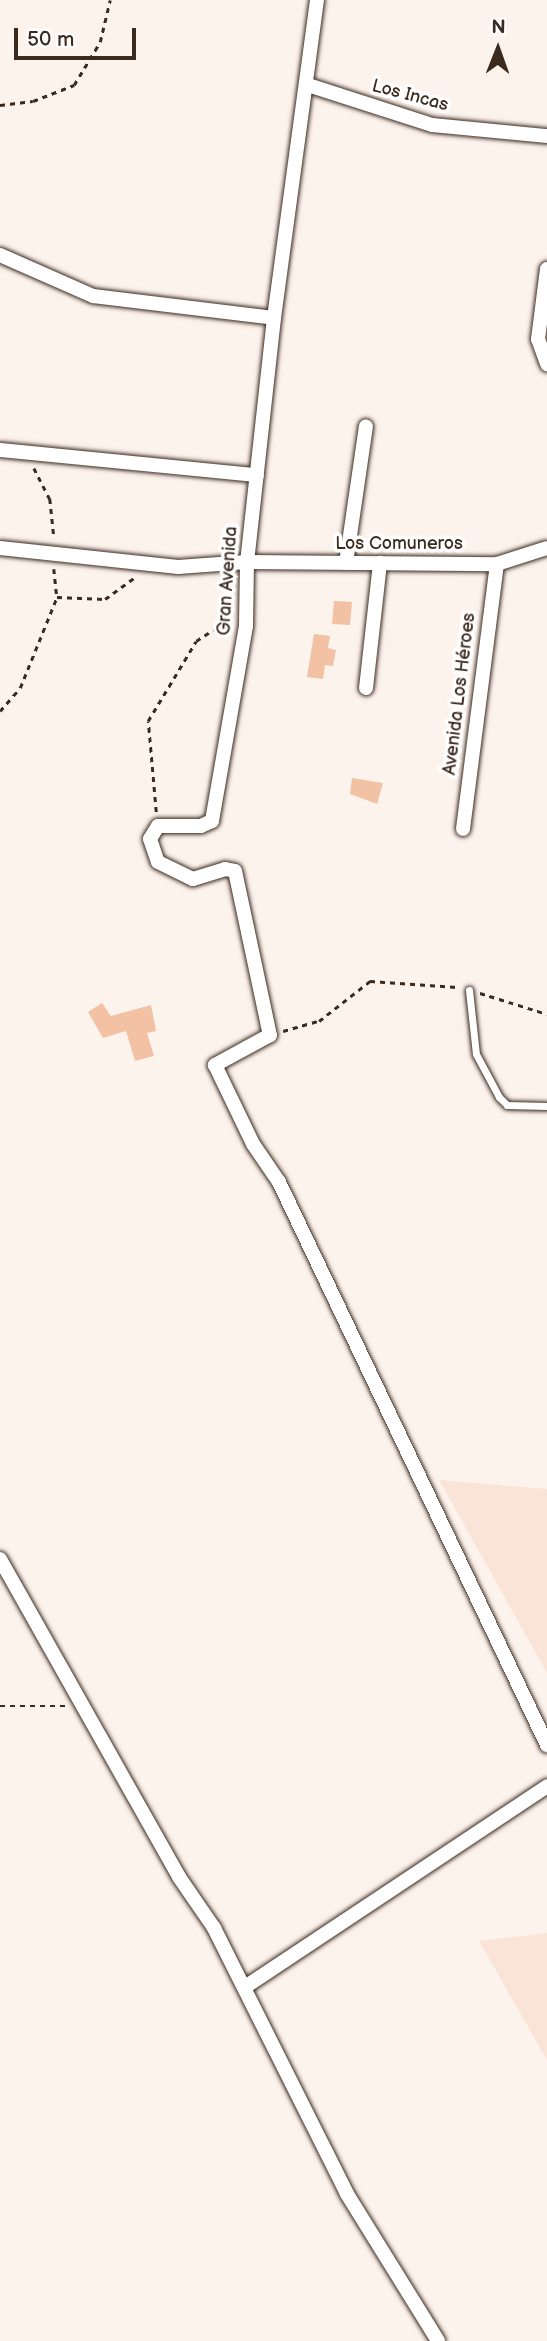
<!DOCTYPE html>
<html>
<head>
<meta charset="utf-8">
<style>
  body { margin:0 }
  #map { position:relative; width:547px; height:2341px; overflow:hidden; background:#fdf3ed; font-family:"Balsamiq Sans",sans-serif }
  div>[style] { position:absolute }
  .built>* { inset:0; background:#fae4d7 }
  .building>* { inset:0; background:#f3c1a3 }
  .path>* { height:2.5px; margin-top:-1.25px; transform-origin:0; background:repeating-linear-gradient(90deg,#3b2a1e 0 5px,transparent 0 10px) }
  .roads { filter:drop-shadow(0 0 2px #3b2a1e) drop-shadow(0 0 2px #3b2a1e) }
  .lane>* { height:7px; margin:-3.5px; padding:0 3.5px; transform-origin:3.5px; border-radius:3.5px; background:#fff }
  .street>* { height:14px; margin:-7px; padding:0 7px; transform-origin:7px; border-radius:7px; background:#fff }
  span { translate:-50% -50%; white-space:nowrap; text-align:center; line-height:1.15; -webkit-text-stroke:7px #fff; paint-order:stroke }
  .street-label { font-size:18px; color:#3b2a1e }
  .north { position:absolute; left:463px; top:14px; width:70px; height:70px; -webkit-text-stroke:5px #fff; paint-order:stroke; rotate:1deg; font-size:19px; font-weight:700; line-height:28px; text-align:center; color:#3b2a1e }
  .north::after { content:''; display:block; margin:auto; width:24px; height:32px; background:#3b2a1e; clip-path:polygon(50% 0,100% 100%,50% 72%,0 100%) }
  .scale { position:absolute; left:14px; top:28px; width:122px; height:32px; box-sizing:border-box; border:4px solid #3b2a1e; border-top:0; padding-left:9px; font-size:21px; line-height:24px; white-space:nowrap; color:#3b2a1e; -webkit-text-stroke:5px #fff; paint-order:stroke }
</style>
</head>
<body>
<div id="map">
  <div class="built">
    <i style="clip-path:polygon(439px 1480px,547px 1489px,547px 1673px)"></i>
    <i style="clip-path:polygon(547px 1933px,547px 2060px,479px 1941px)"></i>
  </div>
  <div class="building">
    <i style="clip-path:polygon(334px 601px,352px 602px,350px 625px,332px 624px)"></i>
    <i style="clip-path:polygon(314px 634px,330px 636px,328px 648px,336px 650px,333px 666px,325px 665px,323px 679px,307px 677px)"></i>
    <i style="clip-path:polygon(352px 778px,383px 783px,377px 804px,350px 794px)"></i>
    <i style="clip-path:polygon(102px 1003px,111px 1016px,151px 1005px,156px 1031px,147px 1033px,154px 1056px,135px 1061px,126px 1031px,103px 1038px,88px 1012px)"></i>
  </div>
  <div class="path">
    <i style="left:0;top:105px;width:33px;rotate:-7deg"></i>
    <i style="left:33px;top:101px;width:44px;rotate:-21.3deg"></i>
    <i style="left:74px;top:85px;width:50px;rotate:-58.8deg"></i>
    <i style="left:100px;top:42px;width:43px;rotate:-76.6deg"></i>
    <i style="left:34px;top:468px;width:35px;rotate:63deg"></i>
    <i style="left:50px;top:499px;width:39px;rotate:84deg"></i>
    <i style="left:54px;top:569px;width:28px;rotate:84deg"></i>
    <i style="left:0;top:711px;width:30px;rotate:-49deg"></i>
    <i style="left:20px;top:688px;width:98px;rotate:-67.9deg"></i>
    <i style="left:57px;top:597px;width:48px;rotate:2.4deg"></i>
    <i style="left:105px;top:599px;width:36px;rotate:-36deg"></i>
    <i style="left:156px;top:812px;width:91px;rotate:-95deg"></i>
    <i style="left:148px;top:721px;width:93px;rotate:-59deg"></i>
    <i style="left:196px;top:641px;width:20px;rotate:-33deg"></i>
    <i style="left:213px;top:630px;width:16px;rotate:-7deg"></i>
    <i style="left:480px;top:993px;width:70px;rotate:17.4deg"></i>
    <i style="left:283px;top:1031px;width:37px;rotate:-16deg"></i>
    <i style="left:319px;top:1021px;width:65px;rotate:-38.1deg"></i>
    <i style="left:370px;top:981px;width:87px;rotate:3.9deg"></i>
    <i style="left:0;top:1706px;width:67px"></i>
  </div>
  <div class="roads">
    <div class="lane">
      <i style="left:469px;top:990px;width:64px;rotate:83.8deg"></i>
      <i style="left:476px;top:1054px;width:49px;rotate:61.9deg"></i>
      <i style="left:499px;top:1097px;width:11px;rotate:45deg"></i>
      <i style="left:507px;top:1105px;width:40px;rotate:1.4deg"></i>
    </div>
    <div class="street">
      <i style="left:317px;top:0;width:321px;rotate:97.7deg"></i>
      <i style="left:274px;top:318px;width:245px;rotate:96.3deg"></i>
      <i style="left:247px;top:562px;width:64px;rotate:90.9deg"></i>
      <i style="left:246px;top:626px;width:198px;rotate:99.9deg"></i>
      <i style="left:212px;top:821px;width:12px;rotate:156deg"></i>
      <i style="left:201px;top:826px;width:43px;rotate:180deg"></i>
      <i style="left:158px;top:826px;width:15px;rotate:122deg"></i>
      <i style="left:150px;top:839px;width:24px;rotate:71deg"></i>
      <i style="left:158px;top:862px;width:39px;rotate:26deg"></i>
      <i style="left:193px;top:879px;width:34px;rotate:-17deg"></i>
      <i style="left:225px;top:869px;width:10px;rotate:11deg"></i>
      <i style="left:235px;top:871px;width:168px;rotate:78deg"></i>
      <i style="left:270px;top:1035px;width:63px;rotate:151.4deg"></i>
      <i style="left:215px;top:1065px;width:88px;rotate:64.3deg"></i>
      <i style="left:253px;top:1144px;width:46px;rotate:55.6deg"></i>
      <i style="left:279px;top:1182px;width:624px;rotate:64.54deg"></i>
      <i style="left:308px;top:85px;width:130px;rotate:17.9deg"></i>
      <i style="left:432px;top:125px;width:116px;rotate:5.5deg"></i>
      <i style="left:0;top:255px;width:102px;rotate:23.8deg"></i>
      <i style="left:93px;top:296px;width:182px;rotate:6.9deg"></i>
      <i style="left:547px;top:269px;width:71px;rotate:97.3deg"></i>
      <i style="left:538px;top:339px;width:27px;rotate:70deg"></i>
      <i style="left:0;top:450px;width:258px;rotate:5.6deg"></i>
      <i style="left:0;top:548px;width:179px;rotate:6.1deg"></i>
      <i style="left:178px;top:567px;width:69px;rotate:-4.1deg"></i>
      <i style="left:247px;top:562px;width:250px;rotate:0.5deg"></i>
      <i style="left:497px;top:564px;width:52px;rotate:-17.7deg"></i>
      <i style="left:346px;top:563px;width:138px;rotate:-81.7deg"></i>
      <i style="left:366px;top:688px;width:126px;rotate:-83.6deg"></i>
      <i style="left:463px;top:829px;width:267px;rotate:-82.7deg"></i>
      <i style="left:0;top:1559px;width:365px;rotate:60.6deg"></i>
      <i style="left:179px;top:1877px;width:62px;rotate:55.5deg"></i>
      <i style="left:214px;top:1928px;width:297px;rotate:63.4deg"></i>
      <i style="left:347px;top:2194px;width:173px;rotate:58.2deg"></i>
      <i style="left:245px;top:1987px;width:363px;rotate:-33.6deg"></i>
    </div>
  </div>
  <div class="street-label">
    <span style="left:410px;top:96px;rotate:15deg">Los Incas</span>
    <span style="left:399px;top:544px">Los Comuneros</span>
    <span style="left:228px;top:581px;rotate:-86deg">Gran Avenida</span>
    <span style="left:460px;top:694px;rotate:-83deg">Avenida Los Héroes</span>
  </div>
  <div class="north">N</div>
  <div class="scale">50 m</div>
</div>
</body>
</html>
